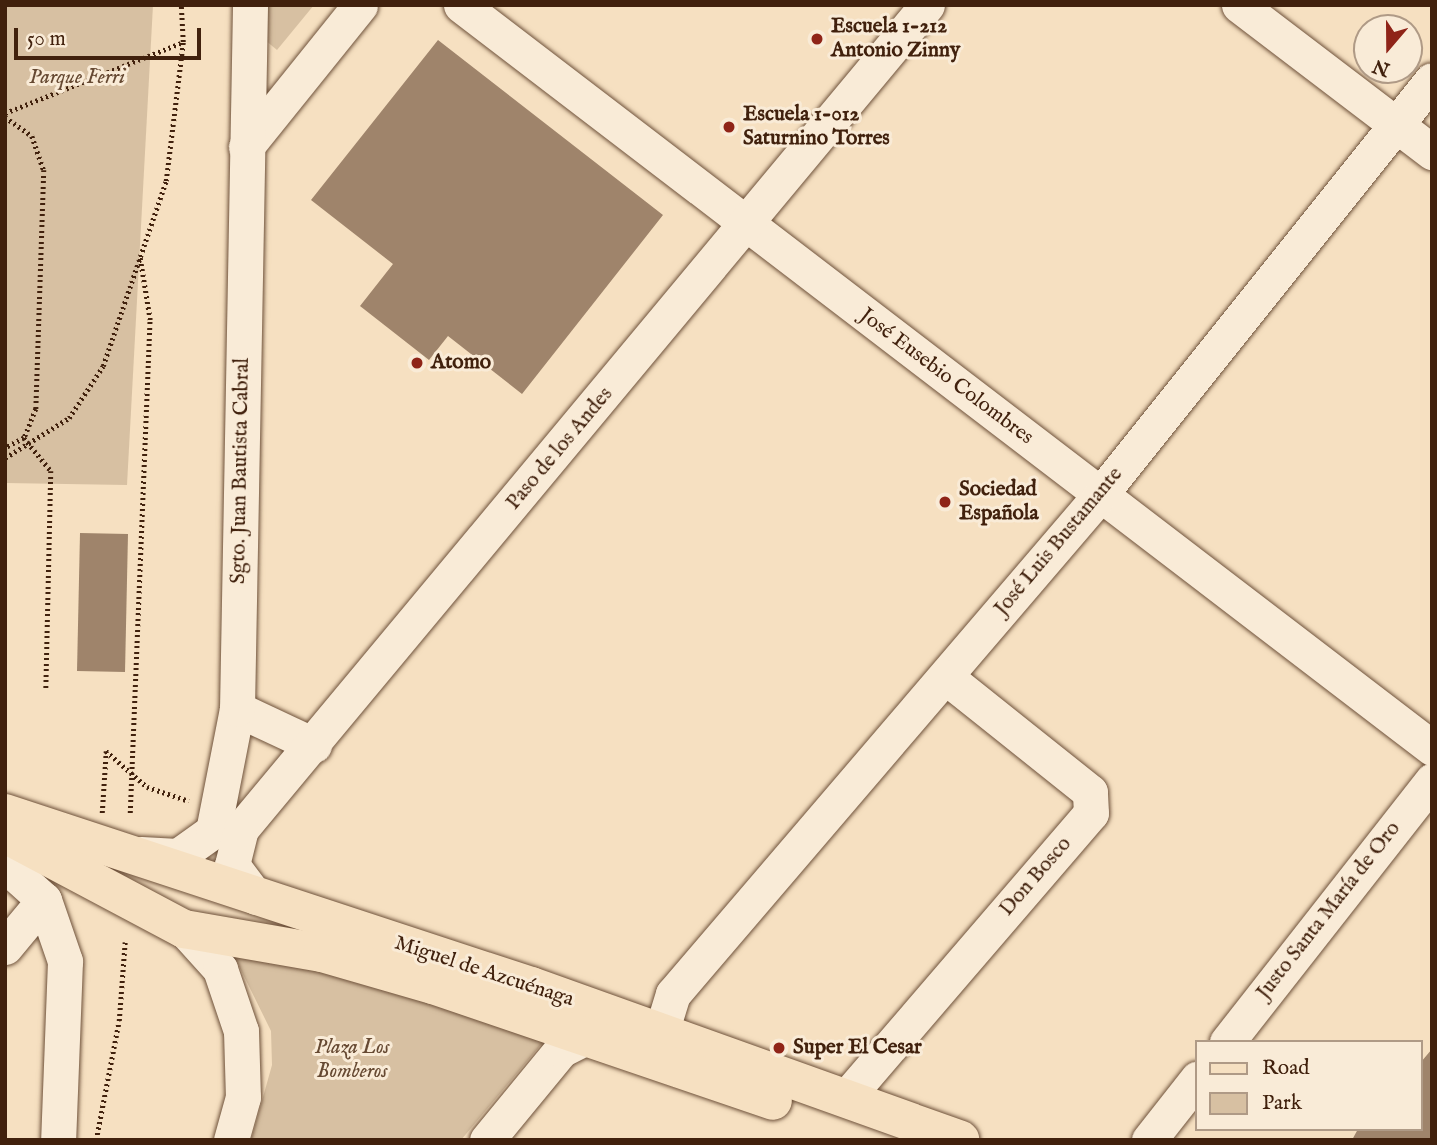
<!DOCTYPE html>
<html>
<head>
<meta charset="utf-8">
<style>
  body { margin:0 }
  #map { position:relative; width:1437px; height:1145px; overflow:hidden; background:#f6e0c1; font-family:"IM FELL English",serif }
  div>[style] { position:absolute }
  .green>* { inset:0; background:#d7c0a2 }
  .building>* { inset:0; background:#9f846b }
  .path>* { height:4.5px; margin-top:-2.25px; transform-origin:0; background:repeating-linear-gradient(90deg,#41210d 0 2px,transparent 0 5.5px) }
  .roads { filter:drop-shadow(0 0 2px #6e513a) drop-shadow(0 0 2px #6e513a) }
  .minor>* { height:35px; margin:-17.5px; padding:0 17.5px; transform-origin:17.5px; border-radius:17.5px; background:#f9ebd7 }
  .major>* { height:38px; margin:-19px; padding:0 19px; transform-origin:19px; border-radius:19px; background:#f6e0c1 }
  .dots>* { width:19px; height:19px; translate:-50% -50%; box-sizing:border-box; border:4px solid #f9ebd7; border-radius:50% }
  span { translate:-50% -50%; white-space:nowrap; text-align:center; line-height:1.15; -webkit-text-stroke:6px #f9ebd7; paint-order:stroke }
  .poi-label { font-size:21px; color:#41210d; font-weight:700 }
  .left { translate:0 -50%; text-align:left }
  .park-label { font-size:21px; color:#664932; font-style:italic }
  .street-label { font-size:21px; color:#41210d }
  .frame { position:absolute; inset:0; border:7px solid #41210d; pointer-events:none }
  .legend { position:absolute; left:1195px; top:1040px; width:228px; height:91px; box-sizing:border-box; background:#f9ebd7; border:2px solid #af9a86; margin:0; padding:9px 12px; list-style:none; font-size:21px; color:#41210d }
  .legend li { display:flex; align-items:center; gap:14px; height:35px }
  .legend b { width:35px; border:2px solid #af9a86 }
  .north { position:absolute; left:1353px; top:14px; width:70px; height:70px; box-sizing:border-box; background:#f9ebd7; border:2px solid #af9a86; border-radius:50%; rotate:200deg; font-size:19px; font-weight:700; line-height:28px; text-align:center; color:#41210d }
  .north::after { content:''; display:block; margin:auto; width:24px; height:32px; background:#8f2418; clip-path:polygon(50% 0,100% 100%,50% 72%,0 100%) }
  .scale { position:absolute; left:14px; top:28px; width:187px; height:32px; box-sizing:border-box; border:4px solid #41210d; border-top:0; padding-left:9px; font-size:21px; line-height:24px; white-space:nowrap; color:#41210d; -webkit-text-stroke:5px #f9ebd7; paint-order:stroke }
</style>
</head>
<body>
<div id="map">
  <div class="green">
    <i style="clip-path:polygon(5px 5px,153px 5px,127px 485px,5px 483px)"></i>
    <i style="clip-path:polygon(268px 5px,314px 5px,277px 50px,265px 40px)"></i>
    <i style="clip-path:polygon(232px 952px,301px 963px,549px 1035px,461px 1140px,251px 1140px,272px 1065px,271px 1031px)"></i>
  </div>
  <div class="building">
    <i style="clip-path:polygon(438px 40px,663px 215px,522px 394px,448px 336px,429px 360px,360px 306px,393px 264px,311px 200px)"></i>
    <i style="clip-path:polygon(80px 533px,128px 534px,125px 672px,77px 671px)"></i>
    <i style="clip-path:polygon(1432px 1049px,1432px 1140px,1352px 1140px,1358px 1129px,1421px 1129px,1421px 1062px)"></i>
  </div>
  <div class="path">
    <i style="left:5px;top:113px;width:192px;rotate:-21.7deg"></i>
    <i style="left:5px;top:117px;width:33px;rotate:35deg"></i>
    <i style="left:32px;top:136px;width:36px;rotate:71deg"></i>
    <i style="left:44px;top:170px;width:239px;rotate:91.9deg"></i>
    <i style="left:36px;top:409px;width:31px;rotate:112deg"></i>
    <i style="left:24px;top:438px;width:21px;rotate:152deg"></i>
    <i style="left:24px;top:438px;width:43px;rotate:50.7deg"></i>
    <i style="left:51px;top:471px;width:218px;rotate:91.3deg"></i>
    <i style="left:5px;top:458px;width:75px;rotate:-32deg"></i>
    <i style="left:69px;top:418px;width:62px;rotate:-56.8deg"></i>
    <i style="left:103px;top:366px;width:195px;rotate:-71.2deg"></i>
    <i style="left:166px;top:181px;width:140px;rotate:-83deg"></i>
    <i style="left:183px;top:42px;width:37px;rotate:-93deg"></i>
    <i style="left:102px;top:813px;width:62px;rotate:-86.3deg"></i>
    <i style="left:106px;top:751px;width:55px;rotate:41.3deg"></i>
    <i style="left:147px;top:787px;width:44px;rotate:18.4deg"></i>
    <i style="left:130px;top:813px;width:493px;rotate:-87.7deg"></i>
    <i style="left:150px;top:320px;width:63px;rotate:-99.2deg"></i>
    <i style="left:96px;top:1140px;width:121px;rotate:-79.1deg"></i>
    <i style="left:119px;top:1021px;width:79px;rotate:-85.7deg"></i>
  </div>
  <div class="roads">
    <div class="minor">
      <i style="left:461px;top:5px;width:1223px;rotate:37.42deg"></i>
      <i style="left:1239px;top:5px;width:243px;rotate:37.3deg"></i>
      <i style="left:246px;top:147px;width:182px;rotate:-51.2deg"></i>
      <i style="left:237px;top:709px;width:85px;rotate:25.1deg"></i>
      <i style="left:141px;top:854px;width:37px;rotate:3deg"></i>
      <i style="left:178px;top:856px;width:43px;rotate:-35.5deg"></i>
      <i style="left:213px;top:831px;width:124px;rotate:-78.9deg"></i>
      <i style="left:237px;top:709px;width:704px;rotate:-88.94deg"></i>
      <i style="left:5px;top:865px;width:52px;rotate:41.9deg"></i>
      <i style="left:44px;top:900px;width:65px;rotate:71deg"></i>
      <i style="left:65px;top:961px;width:179px;rotate:92.2deg"></i>
      <i style="left:256px;top:897px;width:40px;rotate:-127deg"></i>
      <i style="left:232px;top:865px;width:37px;rotate:-76deg"></i>
      <i style="left:241px;top:829px;width:1072px;rotate:-50.22deg"></i>
      <i style="left:184px;top:929px;width:54px;rotate:48deg"></i>
      <i style="left:220px;top:969px;width:65px;rotate:71.3deg"></i>
      <i style="left:241px;top:1031px;width:66px;rotate:88.3deg"></i>
      <i style="left:243px;top:1097px;width:45px;rotate:105.6deg"></i>
      <i style="left:5px;top:947px;width:61px;rotate:-50.3deg"></i>
      <i style="left:1227px;top:1042px;width:332px;rotate:-51.9deg"></i>
      <i style="left:676px;top:1058px;width:37px;rotate:-109deg"></i>
      <i style="left:664px;top:1023px;width:30px;rotate:-73deg"></i>
      <i style="left:673px;top:994px;width:657px;rotate:-49.45deg"></i>
      <i style="left:1100px;top:495px;width:531px;rotate:-51.34deg"></i>
      <i style="left:845px;top:1099px;width:377px;rotate:-49.3deg"></i>
      <i style="left:1091px;top:813px;width:21px;rotate:-93deg"></i>
      <i style="left:1090px;top:792px;width:184px;rotate:-141.4deg"></i>
      <i style="left:487px;top:1140px;width:117px;rotate:-50.6deg"></i>
      <i style="left:561px;top:1050px;width:48px;rotate:-27.1deg"></i>
      <i style="left:1149px;top:1140px;width:78px;rotate:-51.8deg"></i>
    </div>
    <div class="major">
      <i style="left:5px;top:813px;width:554px;rotate:18.21deg"></i>
      <i style="left:531px;top:986px;width:456px;rotate:19.7deg"></i>
      <i style="left:5px;top:834px;width:203px;rotate:28deg"></i>
      <i style="left:184px;top:929px;width:140px;rotate:9.9deg"></i>
      <i style="left:322px;top:953px;width:116px;rotate:16.1deg"></i>
      <i style="left:433px;top:985px;width:359px;rotate:18.8deg"></i>
    </div>
  </div>
  <div class="dots">
    <i style="left:817px;top:39px;background:#8f2418"></i>
    <i style="left:729px;top:127px;background:#8f2418"></i>
    <i style="left:417px;top:363px;background:#8f2418"></i>
    <i style="left:945px;top:502px;background:#8f2418"></i>
    <i style="left:779px;top:1048px;background:#8f2418"></i>
  </div>
  <div class="poi-label">
    <span class="left" style="left:831px;top:39px">Escuela 1-212<br>Antonio Zinny</span>
    <span class="left" style="left:743px;top:127px">Escuela 1-012<br>Saturnino Torres</span>
    <span class="left" style="left:431px;top:363px">Atomo</span>
    <span class="left" style="left:959px;top:502px">Sociedad<br>Española</span>
    <span class="left" style="left:793px;top:1048px">Super El Cesar</span>
  </div>
  <div class="park-label">
    <span style="left:77px;top:78px">Parque Ferri</span>
    <span style="left:352px;top:1060px">Plaza Los<br>Bomberos</span>
  </div>
  <div class="street-label">
    <span style="left:946px;top:377px;rotate:37deg">José Eusebio Colombres</span>
    <span style="left:560px;top:449px;rotate:-50deg">Paso de los Andes</span>
    <span style="left:241px;top:471px;rotate:-89deg">Sgto. Juan Bautista Cabral</span>
    <span style="left:1059px;top:542px;rotate:-50deg">José Luis Bustamante</span>
    <span style="left:1036px;top:877px;rotate:-49deg">Don Bosco</span>
    <span style="left:1329px;top:911px;rotate:-52deg">Justo Santa María de Oro</span>
    <span style="left:484px;top:972px;rotate:18deg">Miguel de Azcuénaga</span>
  </div>
  <div class="frame"></div>
  <ul class="legend">
  <li><b style="height:9px;background:#f6e0c1"></b>Road</li>
  <li><b style="height:19px;background:#d7c0a2"></b>Park</li>
  </ul>
  <div class="north">N</div>
  <div class="scale">50 m</div>
</div>
</body>
</html>
